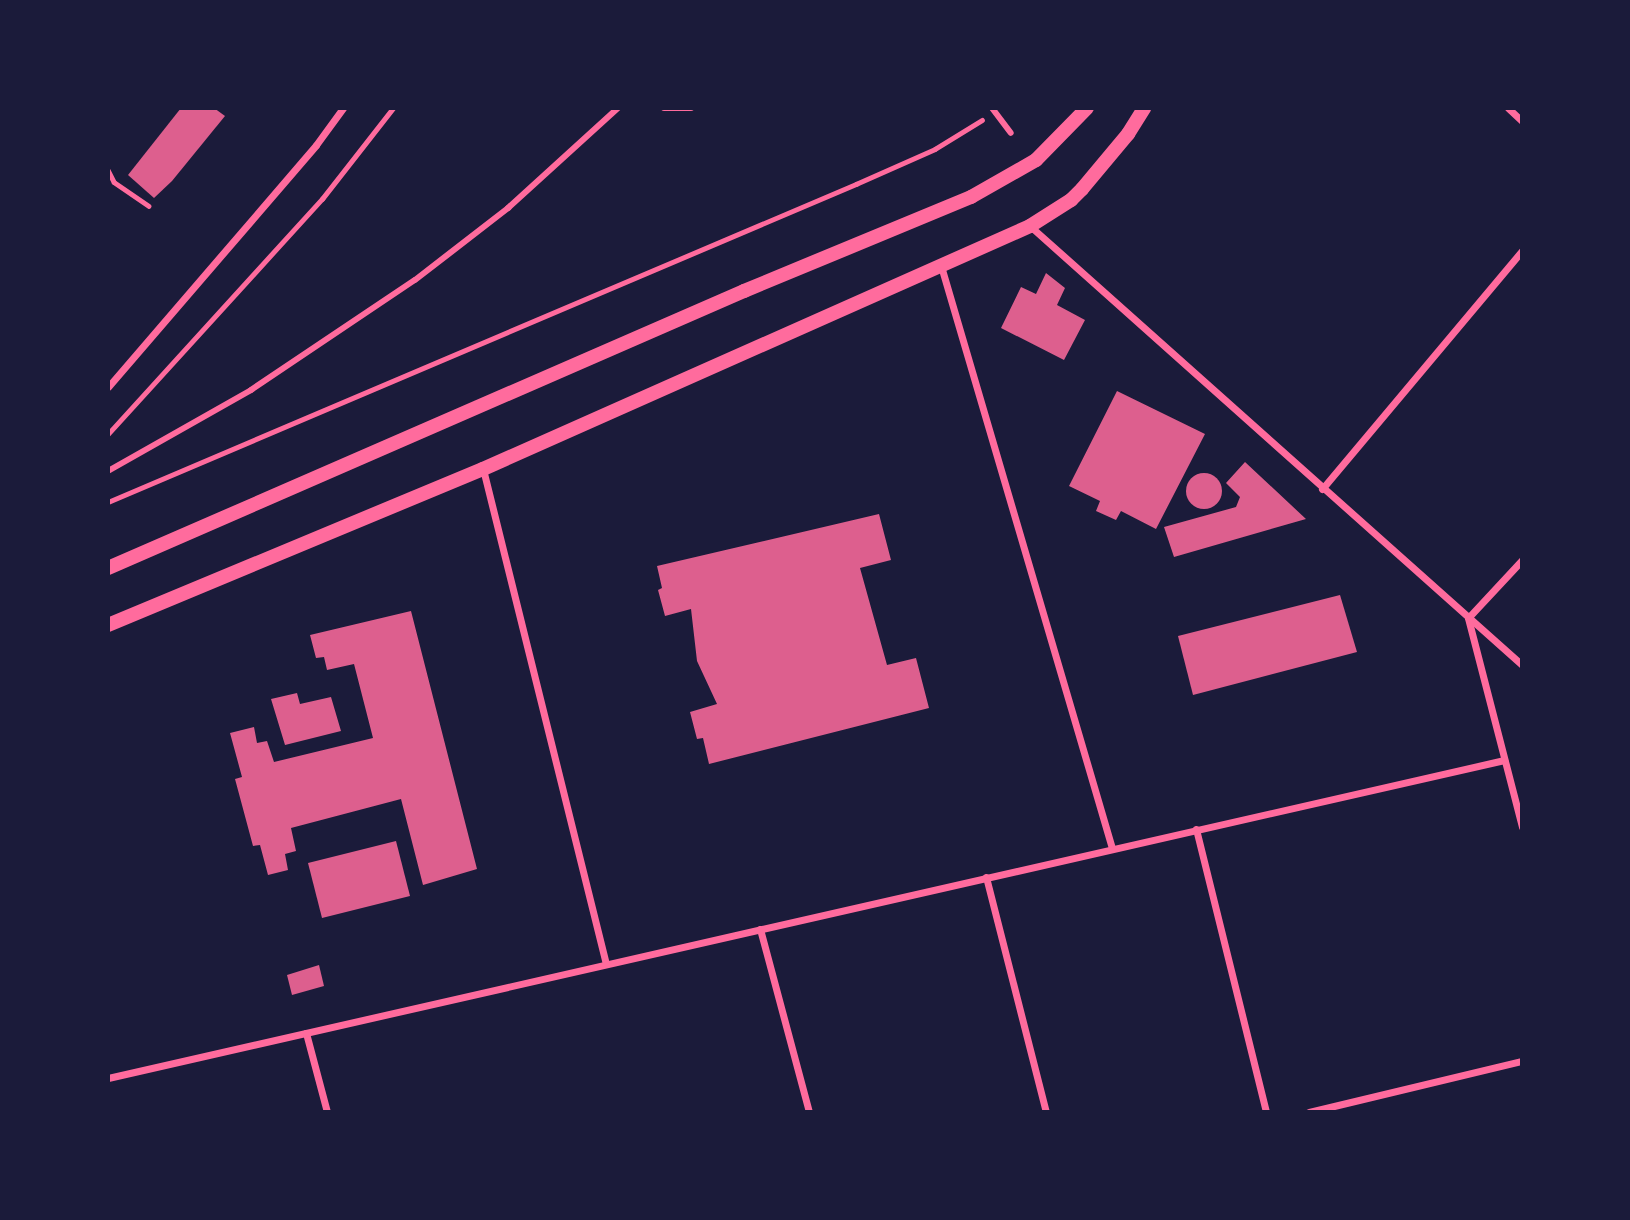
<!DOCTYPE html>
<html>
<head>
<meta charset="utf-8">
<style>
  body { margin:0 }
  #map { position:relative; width:1630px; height:1220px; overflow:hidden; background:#1b1b3a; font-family:"Archivo Narrow",sans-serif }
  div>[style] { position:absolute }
  .building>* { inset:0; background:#dd5f8e }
  .round { border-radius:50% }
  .path>* { height:4.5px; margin:-2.25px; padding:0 2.25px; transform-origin:2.25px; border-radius:2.25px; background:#ff6b9d }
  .pedestrian>* { height:6px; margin:-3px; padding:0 3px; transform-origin:3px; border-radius:3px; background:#ff6b9d }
  .minor>* { height:7px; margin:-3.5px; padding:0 3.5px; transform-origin:3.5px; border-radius:3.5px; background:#ff6b9d }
  .secondary>* { height:14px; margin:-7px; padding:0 7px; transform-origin:7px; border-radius:7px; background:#ff6b9d }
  span { translate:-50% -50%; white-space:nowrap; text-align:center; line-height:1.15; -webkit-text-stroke:6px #1b1b3a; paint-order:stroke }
  .frame { position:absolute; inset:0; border:110px solid #1b1b3a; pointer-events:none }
</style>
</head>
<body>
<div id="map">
  <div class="building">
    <i style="clip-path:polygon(181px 108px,214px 108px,225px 116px,172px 181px,154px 198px,128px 175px)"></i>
    <i style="clip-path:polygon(1046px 273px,1065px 288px,1057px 305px,1085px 320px,1064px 360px,1001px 328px,1021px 287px,1036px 294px)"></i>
    <i style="clip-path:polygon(1117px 391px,1205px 434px,1156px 529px,1121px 511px,1116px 520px,1096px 511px,1100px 501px,1069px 486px)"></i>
    <i style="clip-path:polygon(1245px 462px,1306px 519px,1174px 557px,1164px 527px,1236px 507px,1240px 497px,1226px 483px)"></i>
    <i class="round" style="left:1186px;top:473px;width:36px;height:36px"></i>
    <i style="clip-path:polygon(879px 514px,891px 560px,860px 568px,887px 665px,916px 658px,929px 708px,709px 764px,703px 738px,697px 739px,690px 712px,717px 704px,697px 661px,691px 609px,665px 616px,658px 590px,662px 588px,657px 566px)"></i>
    <i style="clip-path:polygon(1340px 595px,1357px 652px,1193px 695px,1178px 636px)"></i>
    <i style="clip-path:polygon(411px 611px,477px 869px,423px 885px,401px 799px,291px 828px,296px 851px,285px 854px,288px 870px,268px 875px,260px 845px,253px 846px,235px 779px,242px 777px,230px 733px,254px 727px,257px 743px,267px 741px,274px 762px,373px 738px,354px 664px,327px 670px,324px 657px,316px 658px,310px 635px)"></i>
    <i style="clip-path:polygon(297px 693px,300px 704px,331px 697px,341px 731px,285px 745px,271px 699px)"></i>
    <i style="clip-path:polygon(396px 841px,410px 896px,322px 918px,308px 863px)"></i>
    <i style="clip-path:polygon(319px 965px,324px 986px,292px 995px,287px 975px)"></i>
  </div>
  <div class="path">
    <i style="left:108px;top:170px;width:13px;rotate:63deg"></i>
    <i style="left:114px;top:182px;width:42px;rotate:34.4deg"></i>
    <i style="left:108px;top:434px;width:318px;rotate:-47.7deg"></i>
    <i style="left:322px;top:199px;width:115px;rotate:-52deg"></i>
    <i style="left:108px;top:502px;width:813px;rotate:-23.03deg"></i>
    <i style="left:856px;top:184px;width:86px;rotate:-23.9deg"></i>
    <i style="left:935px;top:149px;width:55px;rotate:-31.7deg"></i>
  </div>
  <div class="pedestrian">
    <i style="left:664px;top:108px;width:27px"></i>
    <i style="left:992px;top:108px;width:31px;rotate:53deg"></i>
    <i style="left:108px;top:471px;width:164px;rotate:-29.5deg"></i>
    <i style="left:251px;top:390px;width:197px;rotate:-33.9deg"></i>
    <i style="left:415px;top:280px;width:118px;rotate:-37.7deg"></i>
    <i style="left:508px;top:208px;width:149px;rotate:-42.3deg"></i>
  </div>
  <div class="minor">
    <i style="left:1508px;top:108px;width:19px;rotate:43deg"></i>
    <i style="left:1030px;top:226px;width:659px;rotate:41.74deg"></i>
    <i style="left:941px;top:266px;width:607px;rotate:73.63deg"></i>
    <i style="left:108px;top:387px;width:319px;rotate:-49.3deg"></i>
    <i style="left:316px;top:145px;width:46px;rotate:-53.9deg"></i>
    <i style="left:483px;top:469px;width:510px;rotate:76.05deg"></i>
    <i style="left:1322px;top:489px;width:311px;rotate:-50deg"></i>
    <i style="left:1522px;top:560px;width:79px;rotate:133deg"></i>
    <i style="left:1468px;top:618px;width:216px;rotate:75.5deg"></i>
    <i style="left:1196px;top:829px;width:292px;rotate:76.1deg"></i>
    <i style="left:986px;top:877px;width:243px;rotate:75.7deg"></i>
    <i style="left:760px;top:929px;width:189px;rotate:75deg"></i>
    <i style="left:306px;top:1033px;width:82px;rotate:75.1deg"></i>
    <i style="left:108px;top:1078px;width:1432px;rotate:-12.83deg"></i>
    <i style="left:1309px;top:1112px;width:219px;rotate:-13.5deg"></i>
  </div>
  <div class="secondary">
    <i style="left:108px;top:568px;width:694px;rotate:-23.53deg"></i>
    <i style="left:744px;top:291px;width:246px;rotate:-22.5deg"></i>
    <i style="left:971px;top:197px;width:75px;rotate:-29.6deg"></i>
    <i style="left:1036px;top:160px;width:73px;rotate:-45.6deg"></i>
    <i style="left:108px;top:625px;width:406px;rotate:-22.6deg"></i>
    <i style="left:483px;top:469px;width:599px;rotate:-23.95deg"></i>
    <i style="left:1030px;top:226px;width:49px;rotate:-32.4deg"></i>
    <i style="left:1071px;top:200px;width:16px;rotate:-45deg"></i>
    <i style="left:1082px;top:189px;width:72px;rotate:-50.1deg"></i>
    <i style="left:1128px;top:134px;width:31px;rotate:-58deg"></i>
  </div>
  <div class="frame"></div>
</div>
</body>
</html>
